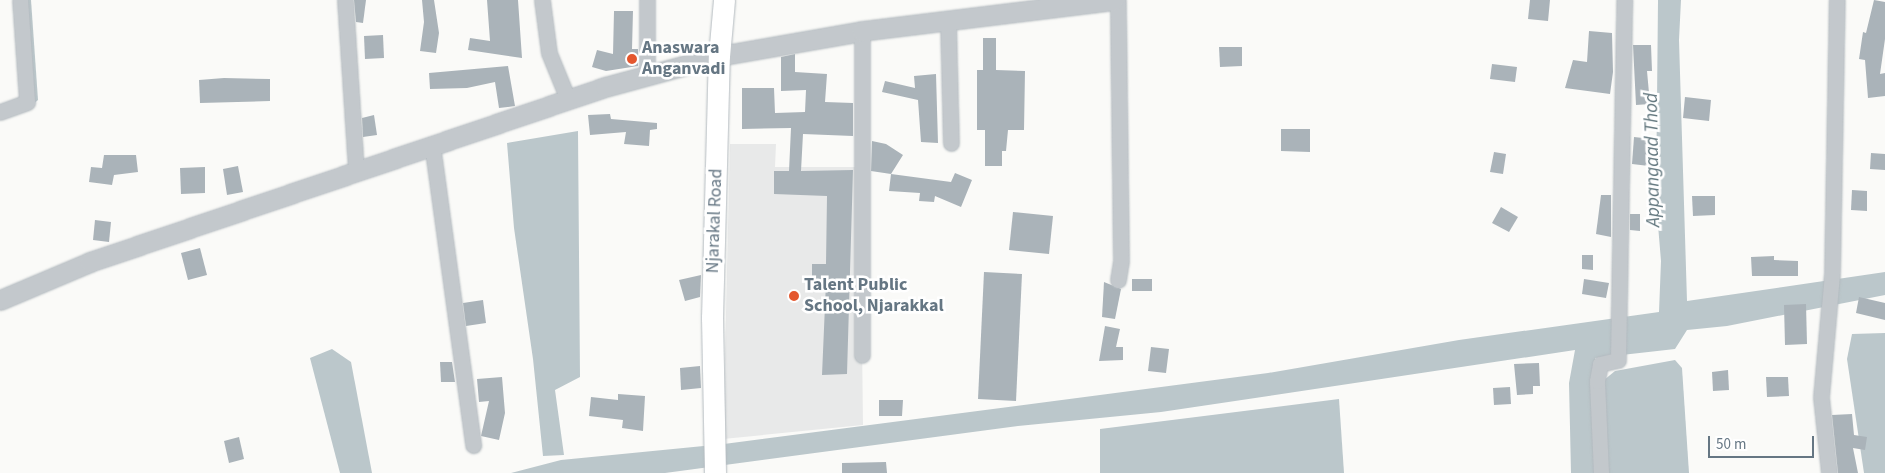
<!DOCTYPE html>
<html>
<head>
<meta charset="utf-8">
<style>
  body { margin:0 }
  #map { position:relative; width:1885px; height:473px; overflow:hidden; background:#fafaf8; font-family:"Source Sans 3",sans-serif }
  div>[style] { position:absolute }
  .built>* { inset:0; background:#e8e9e9 }
  .water>* { inset:0; background:#bbc7cb }
  .building>* { inset:0; background:#aab3b9 }
  .roads { filter:drop-shadow(0 0 1px #b3babf) drop-shadow(0 0 1px #b3babf) }
  .minor>* { height:15px; margin:-7.5px; padding:0 7.5px; transform-origin:7.5px; border-radius:7.5px; background:#c3c8cc }
  .tertiary>* { height:19px; margin:-9.5px; padding:0 9.5px; transform-origin:9.5px; border-radius:9.5px; background:#c3c8cc }
  .secondary>* { height:21px; margin:-10.5px; padding:0 10.5px; transform-origin:10.5px; border-radius:10.5px; background:#fff }
  .dots>* { width:14px; height:14px; translate:-50% -50%; box-sizing:border-box; border:2px solid #fff; border-radius:50% }
  span { translate:-50% -50%; white-space:nowrap; text-align:center; line-height:1.15; -webkit-text-stroke:5px #fff; paint-order:stroke }
  .poi-label { font-size:18px; color:#657683; font-weight:700 }
  .left { translate:0 -50%; text-align:left }
  .street-label { font-size:18px; color:#657683 }
  .water-label { font-size:19px; color:#60757c; font-style:italic }
  .scale { position:absolute; left:1708px; top:436px; width:106px; height:22px; box-sizing:border-box; border:2px solid #657683; border-top:0; padding-left:6px; font-size:15px; line-height:18px; white-space:nowrap; color:#657683; -webkit-text-stroke:4px #fff; paint-order:stroke }
</style>
</head>
<body>
<div id="map">
  <div class="built">
    <i style="clip-path:polygon(730px 144px,776px 144px,775px 167px,860px 167px,863px 425px,723px 439px)"></i>
  </div>
  <div class="water">
    <i style="clip-path:polygon(23px 0,31px 0,38px 100px,31px 106px)"></i>
    <i style="clip-path:polygon(1658px 0,1681px 0,1679px 40px,1687px 301px,1885px 272px,1885px 295px,1727px 326px,1687px 330px,1675px 349px,1595px 358px,1597px 473px,1571px 473px,1569px 383px,1575px 350px,1161px 412px,1018px 426px,665px 473px,511px 473px,561px 460px,724px 444px,1268px 373px,1459px 340px,1659px 312px,1661px 261px,1656px 201px)"></i>
    <i style="clip-path:polygon(578px 131px,580px 377px,555px 390px,564px 455px,543px 456px,533px 359px,514px 228px,507px 143px)"></i>
    <i style="clip-path:polygon(1885px 333px,1885px 473px,1864px 473px,1847px 359px,1852px 334px)"></i>
    <i style="clip-path:polygon(332px 349px,351px 362px,372px 473px,340px 473px,310px 358px)"></i>
    <i style="clip-path:polygon(1675px 360px,1682px 368px,1689px 473px,1604px 473px,1604px 380px,1615px 371px)"></i>
    <i style="clip-path:polygon(1339px 399px,1344px 473px,1100px 473px,1100px 429px)"></i>
  </div>
  <div class="building">
    <i style="clip-path:polygon(354px 0,366px 0,363px 23px,356px 22px)"></i>
    <i style="clip-path:polygon(422px 0,434px 0,439px 33px,436px 53px,420px 51px,424px 22px)"></i>
    <i style="clip-path:polygon(487px 0,518px 0,522px 58px,468px 50px,470px 38px,490px 41px)"></i>
    <i style="clip-path:polygon(1530px 0,1550px 0,1548px 21px,1528px 19px)"></i>
    <i style="clip-path:polygon(1874px 0,1885px 2px,1885px 39px,1880px 74px,1885px 73px,1885px 96px,1868px 98px,1865px 60px,1859px 59px,1863px 32px,1866px 33px)"></i>
    <i style="clip-path:polygon(614px 11px,633px 11px,632px 49px,638px 49px,638px 66px,606px 71px,592px 67px,597px 50px,613px 54px)"></i>
    <i style="clip-path:polygon(1589px 31px,1612px 33px,1613px 72px,1610px 94px,1565px 88px,1573px 60px,1587px 62px)"></i>
    <i style="clip-path:polygon(383px 35px,384px 58px,365px 59px,364px 36px)"></i>
    <i style="clip-path:polygon(983px 38px,996px 38px,996px 70px,1025px 71px,1024px 130px,1008px 130px,1006px 151px,1002px 151px,1002px 166px,985px 166px,985px 130px,977px 130px,977px 70px,983px 70px)"></i>
    <i style="clip-path:polygon(1633px 45px,1651px 45px,1652px 71px,1647px 71px,1650px 104px,1636px 105px)"></i>
    <i style="clip-path:polygon(1219px 47px,1242px 47px,1242px 66px,1220px 67px)"></i>
    <i style="clip-path:polygon(795px 54px,795px 72px,827px 74px,825px 102px,853px 103px,853px 136px,803px 134px,801px 171px,853px 170px,847px 374px,822px 375px,826px 282px,812px 282px,812px 264px,826px 264px,827px 196px,774px 194px,774px 171px,789px 171px,791px 128px,742px 129px,742px 88px,774px 88px,775px 113px,805px 112px,806px 90px,781px 91px,781px 57px)"></i>
    <i style="clip-path:polygon(1492px 64px,1517px 67px,1515px 82px,1490px 79px)"></i>
    <i style="clip-path:polygon(508px 66px,515px 106px,499px 108px,495px 82px,467px 88px,430px 89px,429px 73px)"></i>
    <i style="clip-path:polygon(936px 74px,938px 143px,921px 142px,918px 100px,882px 92px,885px 81px,915px 88px,914px 76px)"></i>
    <i style="clip-path:polygon(224px 78px,270px 79px,270px 101px,200px 103px,199px 80px)"></i>
    <i style="clip-path:polygon(1685px 97px,1711px 100px,1709px 121px,1683px 118px)"></i>
    <i style="clip-path:polygon(610px 114px,611px 119px,657px 123px,657px 129px,650px 130px,649px 146px,624px 144px,626px 132px,590px 135px,588px 115px)"></i>
    <i style="clip-path:polygon(374px 115px,377px 135px,363px 137px,362px 118px)"></i>
    <i style="clip-path:polygon(1281px 129px,1310px 129px,1310px 152px,1281px 151px)"></i>
    <i style="clip-path:polygon(1634px 137px,1652px 139px,1649px 166px,1632px 164px)"></i>
    <i style="clip-path:polygon(872px 141px,886px 144px,903px 155px,891px 174px,951px 182px,955px 173px,972px 180px,961px 207px,935px 196px,934px 202px,919px 201px,920px 193px,889px 191px,891px 174px,871px 171px)"></i>
    <i style="clip-path:polygon(1494px 152px,1506px 154px,1503px 174px,1490px 172px)"></i>
    <i style="clip-path:polygon(1871px 153px,1885px 154px,1885px 170px,1870px 169px)"></i>
    <i style="clip-path:polygon(104px 155px,136px 155px,138px 172px,114px 175px,112px 185px,89px 182px,91px 167px,102px 168px)"></i>
    <i style="clip-path:polygon(238px 166px,243px 192px,227px 195px,223px 169px)"></i>
    <i style="clip-path:polygon(205px 167px,205px 193px,181px 194px,180px 168px)"></i>
    <i style="clip-path:polygon(1852px 190px,1867px 191px,1867px 211px,1851px 210px)"></i>
    <i style="clip-path:polygon(1601px 195px,1611px 195px,1611px 237px,1596px 234px)"></i>
    <i style="clip-path:polygon(1692px 196px,1715px 196px,1715px 215px,1693px 216px)"></i>
    <i style="clip-path:polygon(1501px 207px,1518px 217px,1509px 232px,1492px 223px)"></i>
    <i style="clip-path:polygon(1013px 212px,1053px 216px,1049px 254px,1009px 250px)"></i>
    <i style="clip-path:polygon(1630px 214px,1640px 214px,1640px 231px,1630px 230px)"></i>
    <i style="clip-path:polygon(95px 220px,111px 222px,109px 242px,93px 240px)"></i>
    <i style="clip-path:polygon(200px 248px,207px 275px,188px 280px,181px 253px)"></i>
    <i style="clip-path:polygon(1582px 255px,1593px 255px,1593px 270px,1582px 269px)"></i>
    <i style="clip-path:polygon(1774px 256px,1774px 260px,1798px 261px,1798px 276px,1752px 276px,1751px 257px)"></i>
    <i style="clip-path:polygon(984px 272px,1022px 274px,1016px 401px,978px 399px)"></i>
    <i style="clip-path:polygon(701px 275px,700px 297px,685px 301px,679px 280px)"></i>
    <i style="clip-path:polygon(1132px 279px,1152px 279px,1152px 291px,1132px 291px)"></i>
    <i style="clip-path:polygon(1584px 279px,1609px 283px,1606px 298px,1582px 294px)"></i>
    <i style="clip-path:polygon(1104px 282px,1121px 289px,1115px 319px,1102px 317px)"></i>
    <i style="clip-path:polygon(1859px 297px,1885px 303px,1885px 320px,1856px 313px)"></i>
    <i style="clip-path:polygon(483px 300px,486px 323px,466px 326px,463px 303px)"></i>
    <i style="clip-path:polygon(1806px 304px,1807px 344px,1785px 345px,1784px 305px)"></i>
    <i style="clip-path:polygon(1105px 326px,1120px 329px,1116px 347px,1123px 347px,1123px 360px,1099px 361px)"></i>
    <i style="clip-path:polygon(1151px 347px,1169px 349px,1166px 373px,1148px 371px)"></i>
    <i style="clip-path:polygon(440px 362px,452px 362px,455px 382px,441px 382px)"></i>
    <i style="clip-path:polygon(1539px 363px,1540px 386px,1533px 386px,1533px 394px,1517px 395px,1514px 364px)"></i>
    <i style="clip-path:polygon(700px 366px,701px 388px,681px 390px,680px 368px)"></i>
    <i style="clip-path:polygon(1728px 370px,1729px 390px,1713px 391px,1712px 372px)"></i>
    <i style="clip-path:polygon(502px 377px,505px 413px,499px 440px,481px 436px,489px 401px,479px 402px,477px 379px)"></i>
    <i style="clip-path:polygon(1766px 377px,1788px 377px,1789px 396px,1767px 397px)"></i>
    <i style="clip-path:polygon(1510px 387px,1511px 404px,1494px 405px,1493px 388px)"></i>
    <i style="clip-path:polygon(618px 394px,645px 396px,643px 431px,622px 428px,623px 420px,589px 416px,591px 397px,618px 400px)"></i>
    <i style="clip-path:polygon(879px 400px,903px 400px,902px 416px,879px 416px)"></i>
    <i style="clip-path:polygon(1852px 414px,1854px 435px,1867px 437px,1865px 450px,1853px 448px,1858px 473px,1838px 473px,1832px 415px)"></i>
    <i style="clip-path:polygon(239px 437px,244px 459px,229px 463px,224px 441px)"></i>
    <i style="clip-path:polygon(886px 462px,887px 473px,842px 473px,842px 463px)"></i>
  </div>
  <div class="roads">
    <div class="minor">
      <i style="left:345px;top:0;width:169px;rotate:86.3deg"></i>
      <i style="left:542px;top:0;width:53px;rotate:82.5deg"></i>
      <i style="left:549px;top:53px;width:48px;rotate:67.8deg"></i>
      <i style="left:647px;top:0;width:77px;rotate:90deg"></i>
      <i style="left:948px;top:22px;width:121px;rotate:88.6deg"></i>
      <i style="left:0;top:112px;width:29px;rotate:-20deg"></i>
      <i style="left:27px;top:102px;width:102px;rotate:-93.9deg"></i>
      <i style="left:432px;top:144px;width:304px;rotate:82.2deg"></i>
      <i style="left:1118px;top:280px;width:20px;rotate:-81deg"></i>
      <i style="left:1121px;top:260px;width:260px;rotate:-90.7deg"></i>
      <i style="left:862px;top:355px;width:324px;rotate:-90deg"></i>
      <i style="left:1601px;top:473px;width:92px;rotate:-92.5deg"></i>
      <i style="left:1597px;top:381px;width:17px;rotate:-80deg"></i>
      <i style="left:1600px;top:364px;width:18px;rotate:-13deg"></i>
      <i style="left:1618px;top:360px;width:360px;rotate:-89deg"></i>
      <i style="left:1829px;top:473px;width:76px;rotate:-96deg"></i>
      <i style="left:1821px;top:397px;width:124px;rotate:-84.9deg"></i>
      <i style="left:1832px;top:273px;width:273px;rotate:-89deg"></i>
    </div>
    <div class="tertiary">
      <i style="left:0;top:300px;width:98px;rotate:-22.9deg"></i>
      <i style="left:90px;top:262px;width:544px;rotate:-18.77deg"></i>
      <i style="left:605px;top:87px;width:118px;rotate:-15.2deg"></i>
      <i style="left:719px;top:56px;width:145px;rotate:-9.9deg"></i>
      <i style="left:862px;top:31px;width:253px;rotate:-7deg"></i>
    </div>
    <div class="secondary">
      <i style="left:715px;top:473px;width:155px;rotate:-91.1deg"></i>
      <i style="left:712px;top:318px;width:262px;rotate:-88.5deg"></i>
      <i style="left:719px;top:56px;width:56px;rotate:-84.9deg"></i>
    </div>
  </div>
  <div class="dots">
    <i style="left:632px;top:59px;background:#e4572e"></i>
    <i style="left:794px;top:296px;background:#e4572e"></i>
  </div>
  <div class="poi-label">
    <span class="left" style="left:642px;top:59px">Anaswara<br>Anganvadi</span>
    <span class="left" style="left:804px;top:296px">Talent Public<br>School, Njarakkal</span>
  </div>
  <div class="street-label">
    <span style="left:715px;top:221px;rotate:-88deg">Njarakal Road</span>
  </div>
  <div class="water-label">
    <span style="left:1653px;top:160px;rotate:-91deg">Appangaad Thod</span>
  </div>
  <div class="scale">50 m</div>
</div>
</body>
</html>
